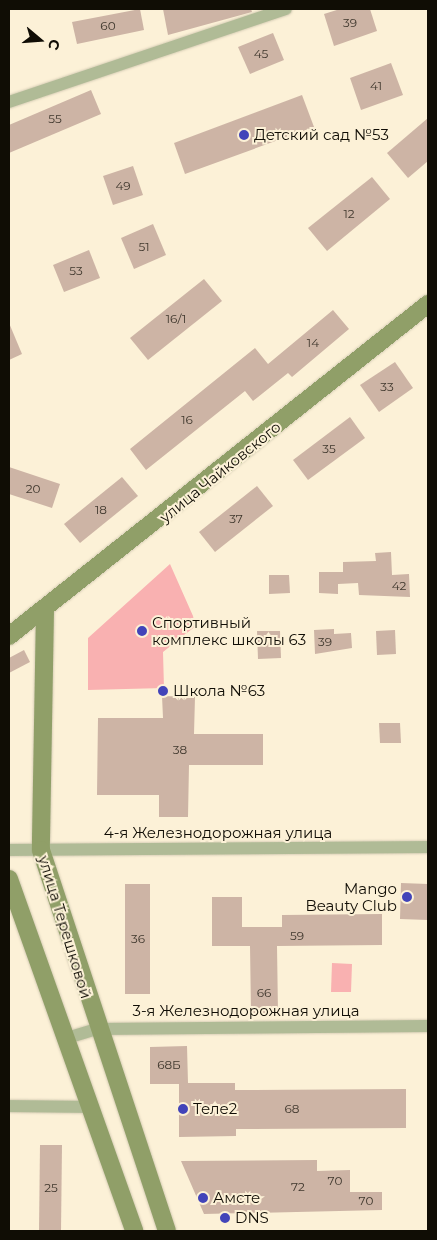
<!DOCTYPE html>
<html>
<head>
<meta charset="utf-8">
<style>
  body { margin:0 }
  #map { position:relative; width:437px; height:1240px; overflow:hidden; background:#fcf1d7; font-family:Montserrat,sans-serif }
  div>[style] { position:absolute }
  .green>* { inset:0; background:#f9b1b1 }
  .building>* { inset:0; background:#cdb4a5 }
  .roads { filter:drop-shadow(0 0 1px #d6cdb5) drop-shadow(0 0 1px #d6cdb5) }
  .street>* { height:12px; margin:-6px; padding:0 6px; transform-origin:6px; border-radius:6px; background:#b0bb96 }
  .secondary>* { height:18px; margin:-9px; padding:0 9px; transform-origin:9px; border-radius:9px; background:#909f68 }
  .dots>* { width:14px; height:14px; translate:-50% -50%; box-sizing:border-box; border:2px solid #fcf1d7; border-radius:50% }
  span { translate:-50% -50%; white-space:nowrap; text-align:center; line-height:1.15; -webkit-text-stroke:4px #fcf1d7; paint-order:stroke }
  .number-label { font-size:12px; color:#3f372d }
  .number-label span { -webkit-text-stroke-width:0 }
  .poi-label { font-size:15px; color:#100d05 }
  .left { translate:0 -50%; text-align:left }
  .right { translate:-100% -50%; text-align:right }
  .street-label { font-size:15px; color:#100d05 }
  .frame { position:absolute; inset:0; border:10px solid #100d05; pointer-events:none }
  .north { position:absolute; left:15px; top:15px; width:50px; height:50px; -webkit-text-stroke:4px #fcf1d7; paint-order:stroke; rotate:108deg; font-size:14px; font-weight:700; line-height:20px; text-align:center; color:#100d05 }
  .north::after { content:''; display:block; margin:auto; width:18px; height:22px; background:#100d05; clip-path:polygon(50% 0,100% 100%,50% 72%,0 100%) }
</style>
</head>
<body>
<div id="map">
  <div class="green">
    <i style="clip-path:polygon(170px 564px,197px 625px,163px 652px,164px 688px,88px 690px,88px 638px)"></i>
    <i style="clip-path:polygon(332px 963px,352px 964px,351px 992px,331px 992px)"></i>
  </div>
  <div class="building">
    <i style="clip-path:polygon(140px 9px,144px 30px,77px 44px,72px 22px)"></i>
    <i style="clip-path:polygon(163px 9px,251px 9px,252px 12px,168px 35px)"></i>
    <i style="clip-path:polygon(340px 9px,370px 9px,377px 31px,334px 46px,324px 14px)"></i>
    <i style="clip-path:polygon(273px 33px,284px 60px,250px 74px,238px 47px)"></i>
    <i style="clip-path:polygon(391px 63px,403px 95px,361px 110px,350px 78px)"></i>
    <i style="clip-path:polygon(91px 90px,101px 114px,9px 153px,9px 125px)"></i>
    <i style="clip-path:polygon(302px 95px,314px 127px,185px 174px,174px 143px)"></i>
    <i style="clip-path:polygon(428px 118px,428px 161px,408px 178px,387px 153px)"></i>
    <i style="clip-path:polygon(133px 166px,143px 195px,113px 205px,103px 176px)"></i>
    <i style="clip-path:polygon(372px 177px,390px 199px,327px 251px,308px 228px)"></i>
    <i style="clip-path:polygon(153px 224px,166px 255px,134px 269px,121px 238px)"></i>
    <i style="clip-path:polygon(89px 250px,100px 278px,64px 292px,53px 265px)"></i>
    <i style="clip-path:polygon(204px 279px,222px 301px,148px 360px,130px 338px)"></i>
    <i style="clip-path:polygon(333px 310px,349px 329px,292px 377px,288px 373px,253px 401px,245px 391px,146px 470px,130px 449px,255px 348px,268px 364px)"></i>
    <i style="clip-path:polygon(9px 323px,22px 354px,9px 360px)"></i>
    <i style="clip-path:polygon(395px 362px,413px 388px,379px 412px,360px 385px)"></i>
    <i style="clip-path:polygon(350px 417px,365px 438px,308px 480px,293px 460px)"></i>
    <i style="clip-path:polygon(9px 467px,60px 484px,52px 508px,9px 494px)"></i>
    <i style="clip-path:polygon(122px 477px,138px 496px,80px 543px,64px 524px)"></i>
    <i style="clip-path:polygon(257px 486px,273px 506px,215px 552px,199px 532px)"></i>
    <i style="clip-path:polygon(391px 552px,392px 575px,409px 574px,410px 597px,359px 595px,358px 583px,338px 584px,338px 594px,319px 593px,319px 572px,343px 572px,343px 562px,376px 561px,375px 553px)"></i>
    <i style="clip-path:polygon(269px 575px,289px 575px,290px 593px,269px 594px)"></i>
    <i style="clip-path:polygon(334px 629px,334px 634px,351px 633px,352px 648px,315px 654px,314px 630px)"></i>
    <i style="clip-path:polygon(395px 630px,396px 654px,377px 655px,376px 631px)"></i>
    <i style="clip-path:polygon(257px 631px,280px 631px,281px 658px,258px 659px)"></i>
    <i style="clip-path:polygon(24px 650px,30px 662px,9px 673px,9px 658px)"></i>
    <i style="clip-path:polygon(162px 696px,195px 697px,194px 734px,263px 734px,263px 765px,189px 765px,188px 817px,159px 817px,159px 795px,97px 795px,98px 718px,163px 718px)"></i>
    <i style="clip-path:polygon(379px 723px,400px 723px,401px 743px,380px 743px)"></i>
    <i style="clip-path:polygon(401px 883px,428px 884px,428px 920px,400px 919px)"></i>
    <i style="clip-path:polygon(125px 884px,150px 884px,150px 994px,125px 994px)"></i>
    <i style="clip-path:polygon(212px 897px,242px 897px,242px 927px,282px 927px,282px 915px,382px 914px,382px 945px,277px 946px,278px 1013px,251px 1013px,250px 946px,212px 946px)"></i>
    <i style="clip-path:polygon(187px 1046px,188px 1083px,235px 1083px,235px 1090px,406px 1089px,406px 1128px,236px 1129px,236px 1136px,179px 1137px,179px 1084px,150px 1084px,150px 1047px)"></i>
    <i style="clip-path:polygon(40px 1145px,62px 1145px,61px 1231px,39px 1231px)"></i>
    <i style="clip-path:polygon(317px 1160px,317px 1171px,350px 1170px,350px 1192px,382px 1192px,382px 1210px,204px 1214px,181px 1161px)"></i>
  </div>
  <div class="roads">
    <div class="street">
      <i style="left:9px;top:102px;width:292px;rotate:-18.6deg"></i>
      <i style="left:9px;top:850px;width:419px;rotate:-0.4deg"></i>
      <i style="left:67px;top:1038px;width:31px;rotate:-17deg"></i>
      <i style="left:97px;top:1029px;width:331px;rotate:-0.5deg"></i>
      <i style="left:9px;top:1106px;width:82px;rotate:0.7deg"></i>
    </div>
    <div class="secondary">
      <i style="left:45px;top:610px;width:240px;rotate:91deg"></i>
      <i style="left:41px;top:850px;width:401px;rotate:71.7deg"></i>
      <i style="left:9px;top:636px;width:535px;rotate:-38.39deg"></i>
      <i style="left:9px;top:879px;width:374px;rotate:70.4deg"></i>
    </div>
  </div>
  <div class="dots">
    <i style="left:244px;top:135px;background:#4244b9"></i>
    <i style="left:142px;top:631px;background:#4244b9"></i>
    <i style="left:163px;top:691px;background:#4244b9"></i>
    <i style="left:407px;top:897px;background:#4244b9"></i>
    <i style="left:183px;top:1109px;background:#4244b9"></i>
    <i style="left:203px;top:1198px;background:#4244b9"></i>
    <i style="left:225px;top:1218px;background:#4244b9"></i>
  </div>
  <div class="number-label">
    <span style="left:350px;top:23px">39</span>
    <span style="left:108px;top:26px">60</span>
    <span style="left:261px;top:54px">45</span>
    <span style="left:376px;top:86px">41</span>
    <span style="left:55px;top:119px">55</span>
    <span style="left:123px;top:186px">49</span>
    <span style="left:349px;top:214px">12</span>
    <span style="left:144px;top:247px">51</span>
    <span style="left:76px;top:271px">53</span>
    <span style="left:176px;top:319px">16/1</span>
    <span style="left:313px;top:343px">14</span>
    <span style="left:387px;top:387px">33</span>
    <span style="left:187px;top:420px">16</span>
    <span style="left:329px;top:449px">35</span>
    <span style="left:33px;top:489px">20</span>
    <span style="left:101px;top:510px">18</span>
    <span style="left:236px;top:519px">37</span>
    <span style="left:399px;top:586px">42</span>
    <span style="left:325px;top:642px">39</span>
    <span style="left:180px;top:750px">38</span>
    <span style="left:297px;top:936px">59</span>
    <span style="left:138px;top:939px">36</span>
    <span style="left:264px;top:993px">66</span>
    <span style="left:169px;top:1065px">68Б</span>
    <span style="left:292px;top:1109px">68</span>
    <span style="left:335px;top:1181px">70</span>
    <span style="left:298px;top:1187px">72</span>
    <span style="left:51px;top:1188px">25</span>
    <span style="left:366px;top:1201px">70</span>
  </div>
  <div class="poi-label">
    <span class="left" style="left:254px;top:135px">Детский сад №53</span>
    <span class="left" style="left:152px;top:631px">Спортивный<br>комплекс школы 63</span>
    <span class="left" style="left:173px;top:691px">Школа №63</span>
    <span class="right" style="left:397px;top:897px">Mango<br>Beauty Club</span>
    <span class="left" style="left:193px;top:1109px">Теле2</span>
    <span class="left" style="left:213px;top:1198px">Амсте</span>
    <span class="left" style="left:235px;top:1218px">DNS</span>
  </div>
  <div class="street-label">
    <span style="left:220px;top:472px;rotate:-39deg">улица Чайковского</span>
    <span style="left:218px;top:833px">4-я Железнодорожная улица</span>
    <span style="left:65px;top:927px;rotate:73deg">улица Терешковой</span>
    <span style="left:246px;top:1011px">3-я Железнодорожная улица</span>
  </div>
  <div class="frame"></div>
  <div class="north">С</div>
</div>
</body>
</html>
